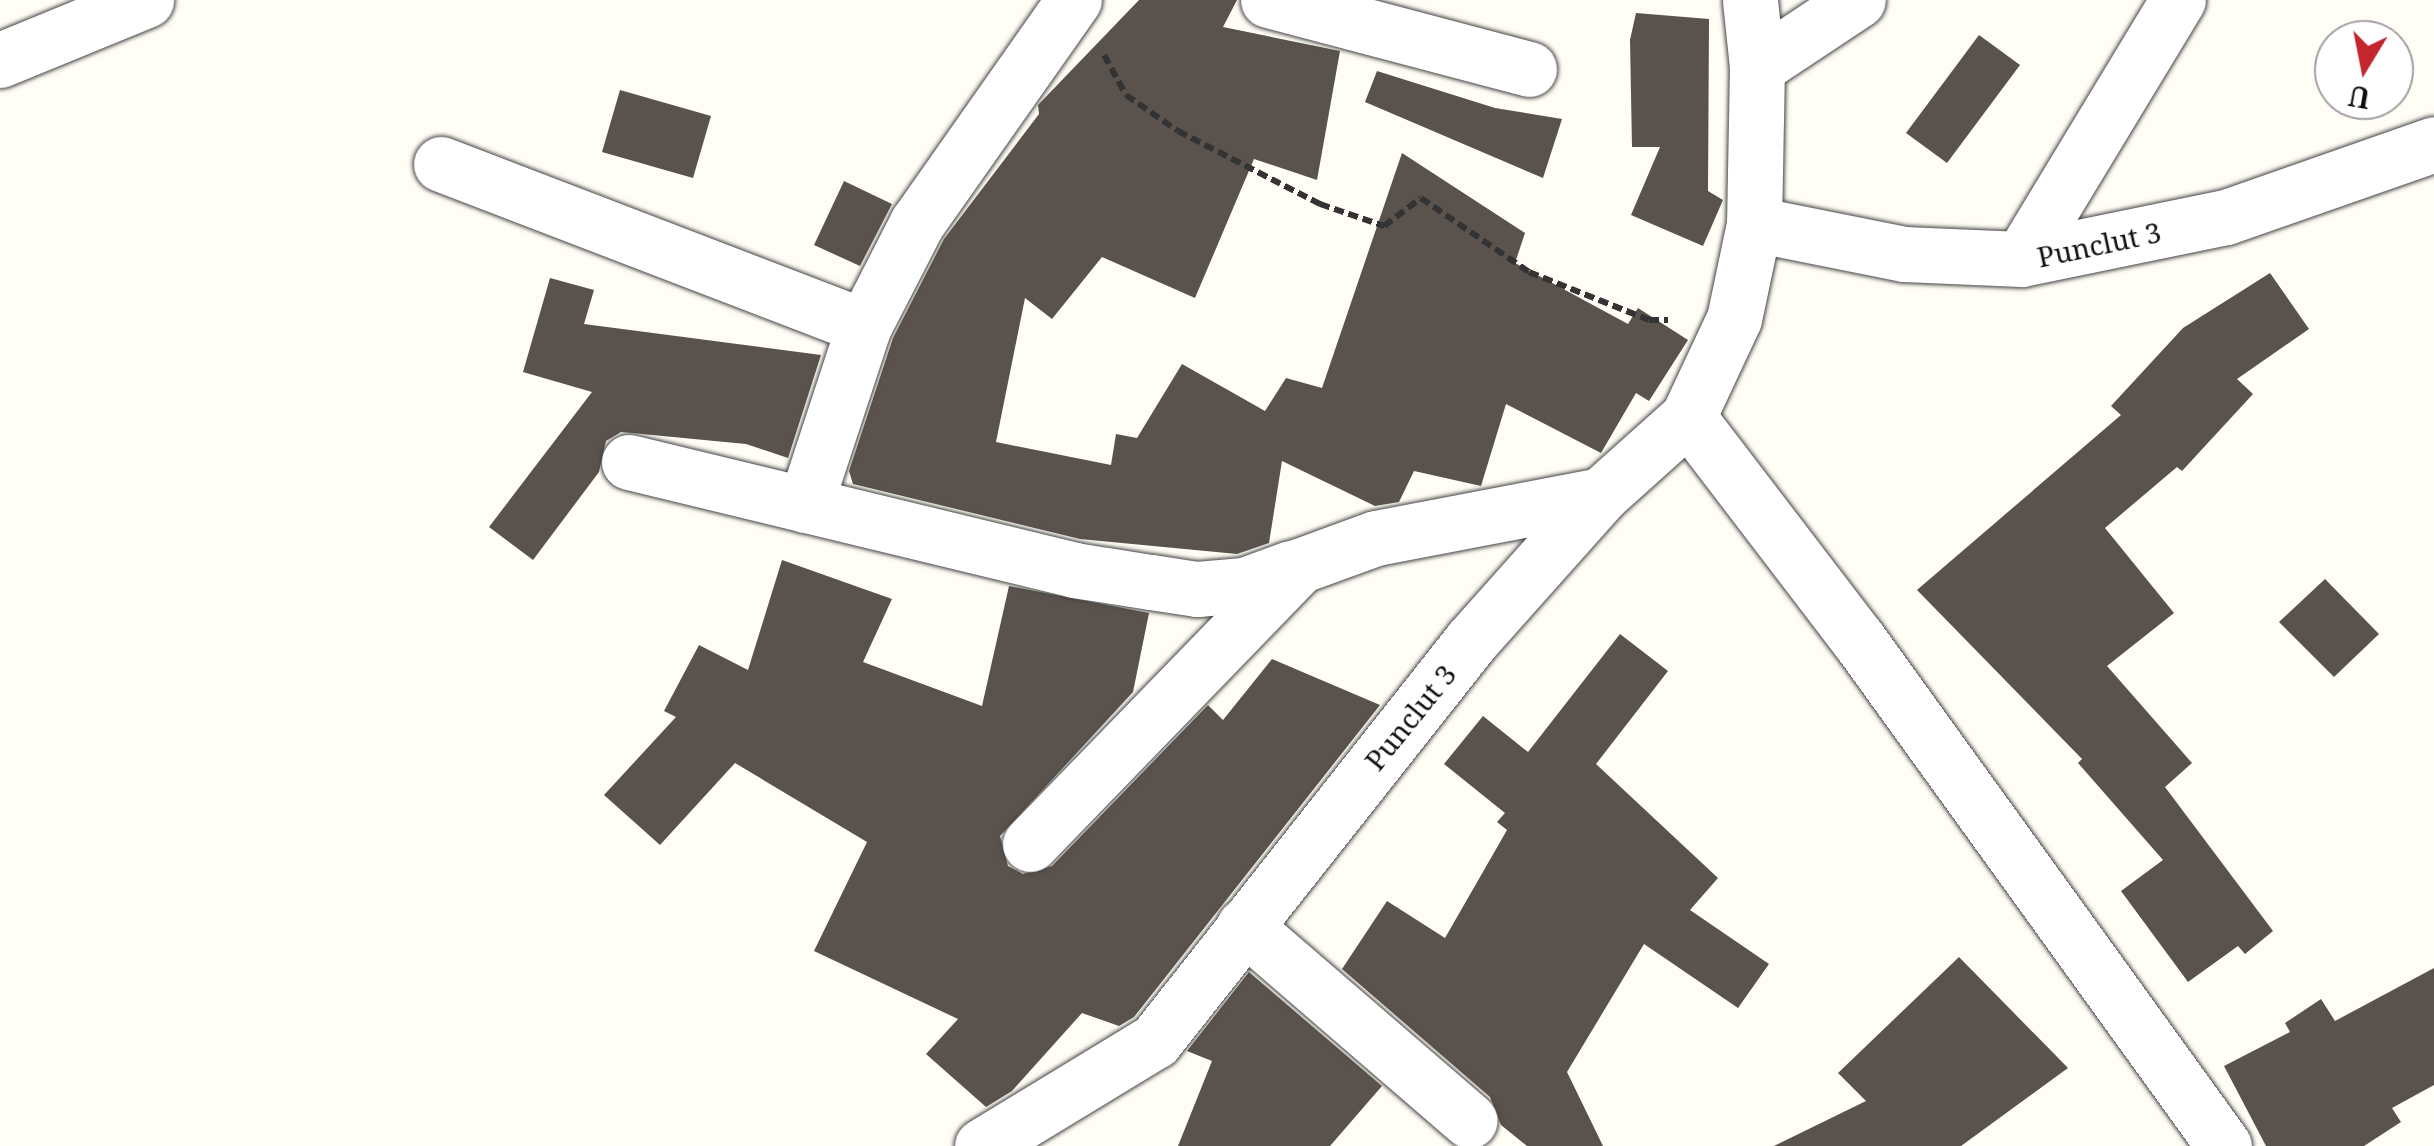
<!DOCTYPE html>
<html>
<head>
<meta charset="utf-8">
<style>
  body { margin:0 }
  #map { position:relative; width:2434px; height:1146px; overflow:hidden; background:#fffdf5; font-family:"Noto Serif",serif }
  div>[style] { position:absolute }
  .building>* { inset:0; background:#5a524d }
  .path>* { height:6px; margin-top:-3px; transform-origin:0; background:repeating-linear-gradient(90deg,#333 0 10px,transparent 0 15px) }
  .roads { filter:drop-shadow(0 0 2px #444) drop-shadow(0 0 2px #444) }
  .minor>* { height:55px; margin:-27.5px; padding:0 27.5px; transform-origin:27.5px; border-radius:27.5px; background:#fff }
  span { translate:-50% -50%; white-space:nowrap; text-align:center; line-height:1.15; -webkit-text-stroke:10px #fff; paint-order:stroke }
  .street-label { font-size:28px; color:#111 }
  .north { position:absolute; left:2314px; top:20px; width:100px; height:100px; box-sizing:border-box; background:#fff; border:2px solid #a0a0a0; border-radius:50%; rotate:190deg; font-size:28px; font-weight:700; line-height:40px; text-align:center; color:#111 }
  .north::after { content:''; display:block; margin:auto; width:35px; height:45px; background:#c4262e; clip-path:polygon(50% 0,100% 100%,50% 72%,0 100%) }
</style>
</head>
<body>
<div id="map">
  <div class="building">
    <i style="clip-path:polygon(1139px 0,1237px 0,1223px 27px,1340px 51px,1317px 180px,1254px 159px,1195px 298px,1102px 257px,1052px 319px,1025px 298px,996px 442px,1111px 465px,1116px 434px,1137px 438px,1182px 364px,1265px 411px,1286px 378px,1322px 388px,1402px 153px,1525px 233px,1515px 263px,1628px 324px,1638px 308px,1688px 340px,1649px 401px,1636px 393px,1601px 453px,1506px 404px,1481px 486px,1414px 471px,1399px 502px,1375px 506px,1282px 461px,1269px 543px,1237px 554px,1080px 539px,853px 484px,849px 471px,893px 338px,944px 239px,1039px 114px,1038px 105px)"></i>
    <i style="clip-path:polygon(1636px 13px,1709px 19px,1708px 191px,1723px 200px,1703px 246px,1631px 215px,1660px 147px,1632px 147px,1630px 40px)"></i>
    <i style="clip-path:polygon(1979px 35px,2020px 65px,1947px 163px,1906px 133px)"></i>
    <i style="clip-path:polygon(1377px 71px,1495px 108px,1562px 119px,1543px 178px,1365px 102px)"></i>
    <i style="clip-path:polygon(620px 90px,711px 116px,693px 178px,602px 152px)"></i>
    <i style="clip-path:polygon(844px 181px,892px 204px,860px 266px,814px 245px)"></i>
    <i style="clip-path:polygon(2270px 273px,2309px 329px,2237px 379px,2253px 394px,2182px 471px,2177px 467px,2105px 528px,2174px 613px,2107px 666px,2192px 763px,2165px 787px,2273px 931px,2245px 954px,2238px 946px,2188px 982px,2121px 891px,2163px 860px,2078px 763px,2082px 759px,1917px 590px,2121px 415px,2111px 406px,2183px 328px)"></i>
    <i style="clip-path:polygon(550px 278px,594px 290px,584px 324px,821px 355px,788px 458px,746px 444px,621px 432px,606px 441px,599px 472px,533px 560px,489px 527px,592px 392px,523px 372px)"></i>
    <i style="clip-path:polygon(782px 560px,892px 599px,863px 662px,982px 706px,1009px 586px,1149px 613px,1133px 692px,1000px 836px,1008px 866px,1023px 874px,1052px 866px,1208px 705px,1223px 720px,1272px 659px,1380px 705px,1134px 1017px,1119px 1026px,1082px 1013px,1012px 1091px,986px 1107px,926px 1054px,958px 1019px,814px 951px,867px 842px,735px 763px,660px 845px,604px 795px,676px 717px,664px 711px,699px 645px,748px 670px)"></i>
    <i style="clip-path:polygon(2325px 579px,2379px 634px,2334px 677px,2279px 622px)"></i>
    <i style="clip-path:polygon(1620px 634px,1668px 671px,1596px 764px,1718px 878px,1690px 910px,1769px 964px,1738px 1008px,1644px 944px,1567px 1072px,1603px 1146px,1527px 1146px,1501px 1125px,1490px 1097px,1342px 969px,1387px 901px,1445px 938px,1507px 830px,1497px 822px,1505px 813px,1444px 764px,1483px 716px,1528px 752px)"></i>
    <i style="clip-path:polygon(1959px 957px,2068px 1068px,1961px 1146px,1774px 1146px,1866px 1101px,1838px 1073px)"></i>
    <i style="clip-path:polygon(2434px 968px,2434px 1085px,2392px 1108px,2401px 1122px,2364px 1146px,2266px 1146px,2224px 1066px,2290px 1032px,2285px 1023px,2321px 999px,2335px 1021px)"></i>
    <i style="clip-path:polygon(1249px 972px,1382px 1086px,1330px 1146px,1178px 1146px,1212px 1061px,1187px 1051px)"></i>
  </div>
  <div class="path">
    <i style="left:1104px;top:55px;width:46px;rotate:61.2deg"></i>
    <i style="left:1126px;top:95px;width:63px;rotate:34.7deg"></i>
    <i style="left:1178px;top:131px;width:160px;rotate:27.2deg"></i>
    <i style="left:1320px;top:204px;width:68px;rotate:19deg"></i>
    <i style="left:1384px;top:226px;width:46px;rotate:-37.1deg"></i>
    <i style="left:1421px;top:198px;width:131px;rotate:34.4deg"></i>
    <i style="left:1529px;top:272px;width:129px;rotate:21.8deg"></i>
    <i style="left:1649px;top:320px;width:19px"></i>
  </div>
  <div class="roads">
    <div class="minor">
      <i style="left:1268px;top:0;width:270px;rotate:14.8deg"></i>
      <i style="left:0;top:60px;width:158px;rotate:-22.3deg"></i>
      <i style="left:1757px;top:67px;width:121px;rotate:-33.6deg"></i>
      <i style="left:441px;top:164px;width:453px;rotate:21deg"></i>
      <i style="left:1754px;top:224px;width:153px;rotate:11.3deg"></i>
      <i style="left:1904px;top:254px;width:117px;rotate:2.4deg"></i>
      <i style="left:2021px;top:259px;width:209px;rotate:-11.6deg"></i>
      <i style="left:2226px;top:217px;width:220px;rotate:-19.3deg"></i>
      <i style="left:2021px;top:259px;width:303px;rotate:-58.8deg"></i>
      <i style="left:1688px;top:417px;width:280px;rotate:52.6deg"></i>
      <i style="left:1858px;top:639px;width:625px;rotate:54.17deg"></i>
      <i style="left:629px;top:462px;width:458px;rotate:13.6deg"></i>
      <i style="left:1074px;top:570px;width:78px;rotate:8.9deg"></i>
      <i style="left:1151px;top:582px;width:47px;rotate:8.7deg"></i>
      <i style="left:1197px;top:589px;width:47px;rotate:-4.9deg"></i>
      <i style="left:1244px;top:585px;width:50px;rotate:-19.9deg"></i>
      <i style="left:805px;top:505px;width:188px;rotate:-71.8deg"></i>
      <i style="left:864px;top:326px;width:116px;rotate:-62.8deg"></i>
      <i style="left:917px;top:223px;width:273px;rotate:-54.9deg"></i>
      <i style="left:1030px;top:844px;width:387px;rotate:-45.9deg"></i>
      <i style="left:1299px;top:566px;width:82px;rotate:-20deg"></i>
      <i style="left:1376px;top:538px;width:229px;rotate:-10.8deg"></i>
      <i style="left:1244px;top:926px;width:298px;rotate:40.8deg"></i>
      <i style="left:982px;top:1146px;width:202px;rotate:-31.3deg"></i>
      <i style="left:1155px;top:1041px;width:510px;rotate:-51.69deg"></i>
      <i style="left:1471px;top:641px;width:195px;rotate:-48.3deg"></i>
      <i style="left:1601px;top:495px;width:117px;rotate:-41.9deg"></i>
      <i style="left:1688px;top:417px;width:108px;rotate:-64.9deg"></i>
      <i style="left:1734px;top:319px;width:97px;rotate:-78.1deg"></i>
      <i style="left:1754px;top:224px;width:157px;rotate:-88.9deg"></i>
      <i style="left:1757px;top:67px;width:67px;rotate:-96deg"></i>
    </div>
  </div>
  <div class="street-label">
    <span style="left:2099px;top:244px;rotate:-12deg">Punclut 3</span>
    <span style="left:1410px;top:717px;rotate:-51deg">Punclut 3</span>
  </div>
  <div class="north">U</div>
</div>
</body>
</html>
